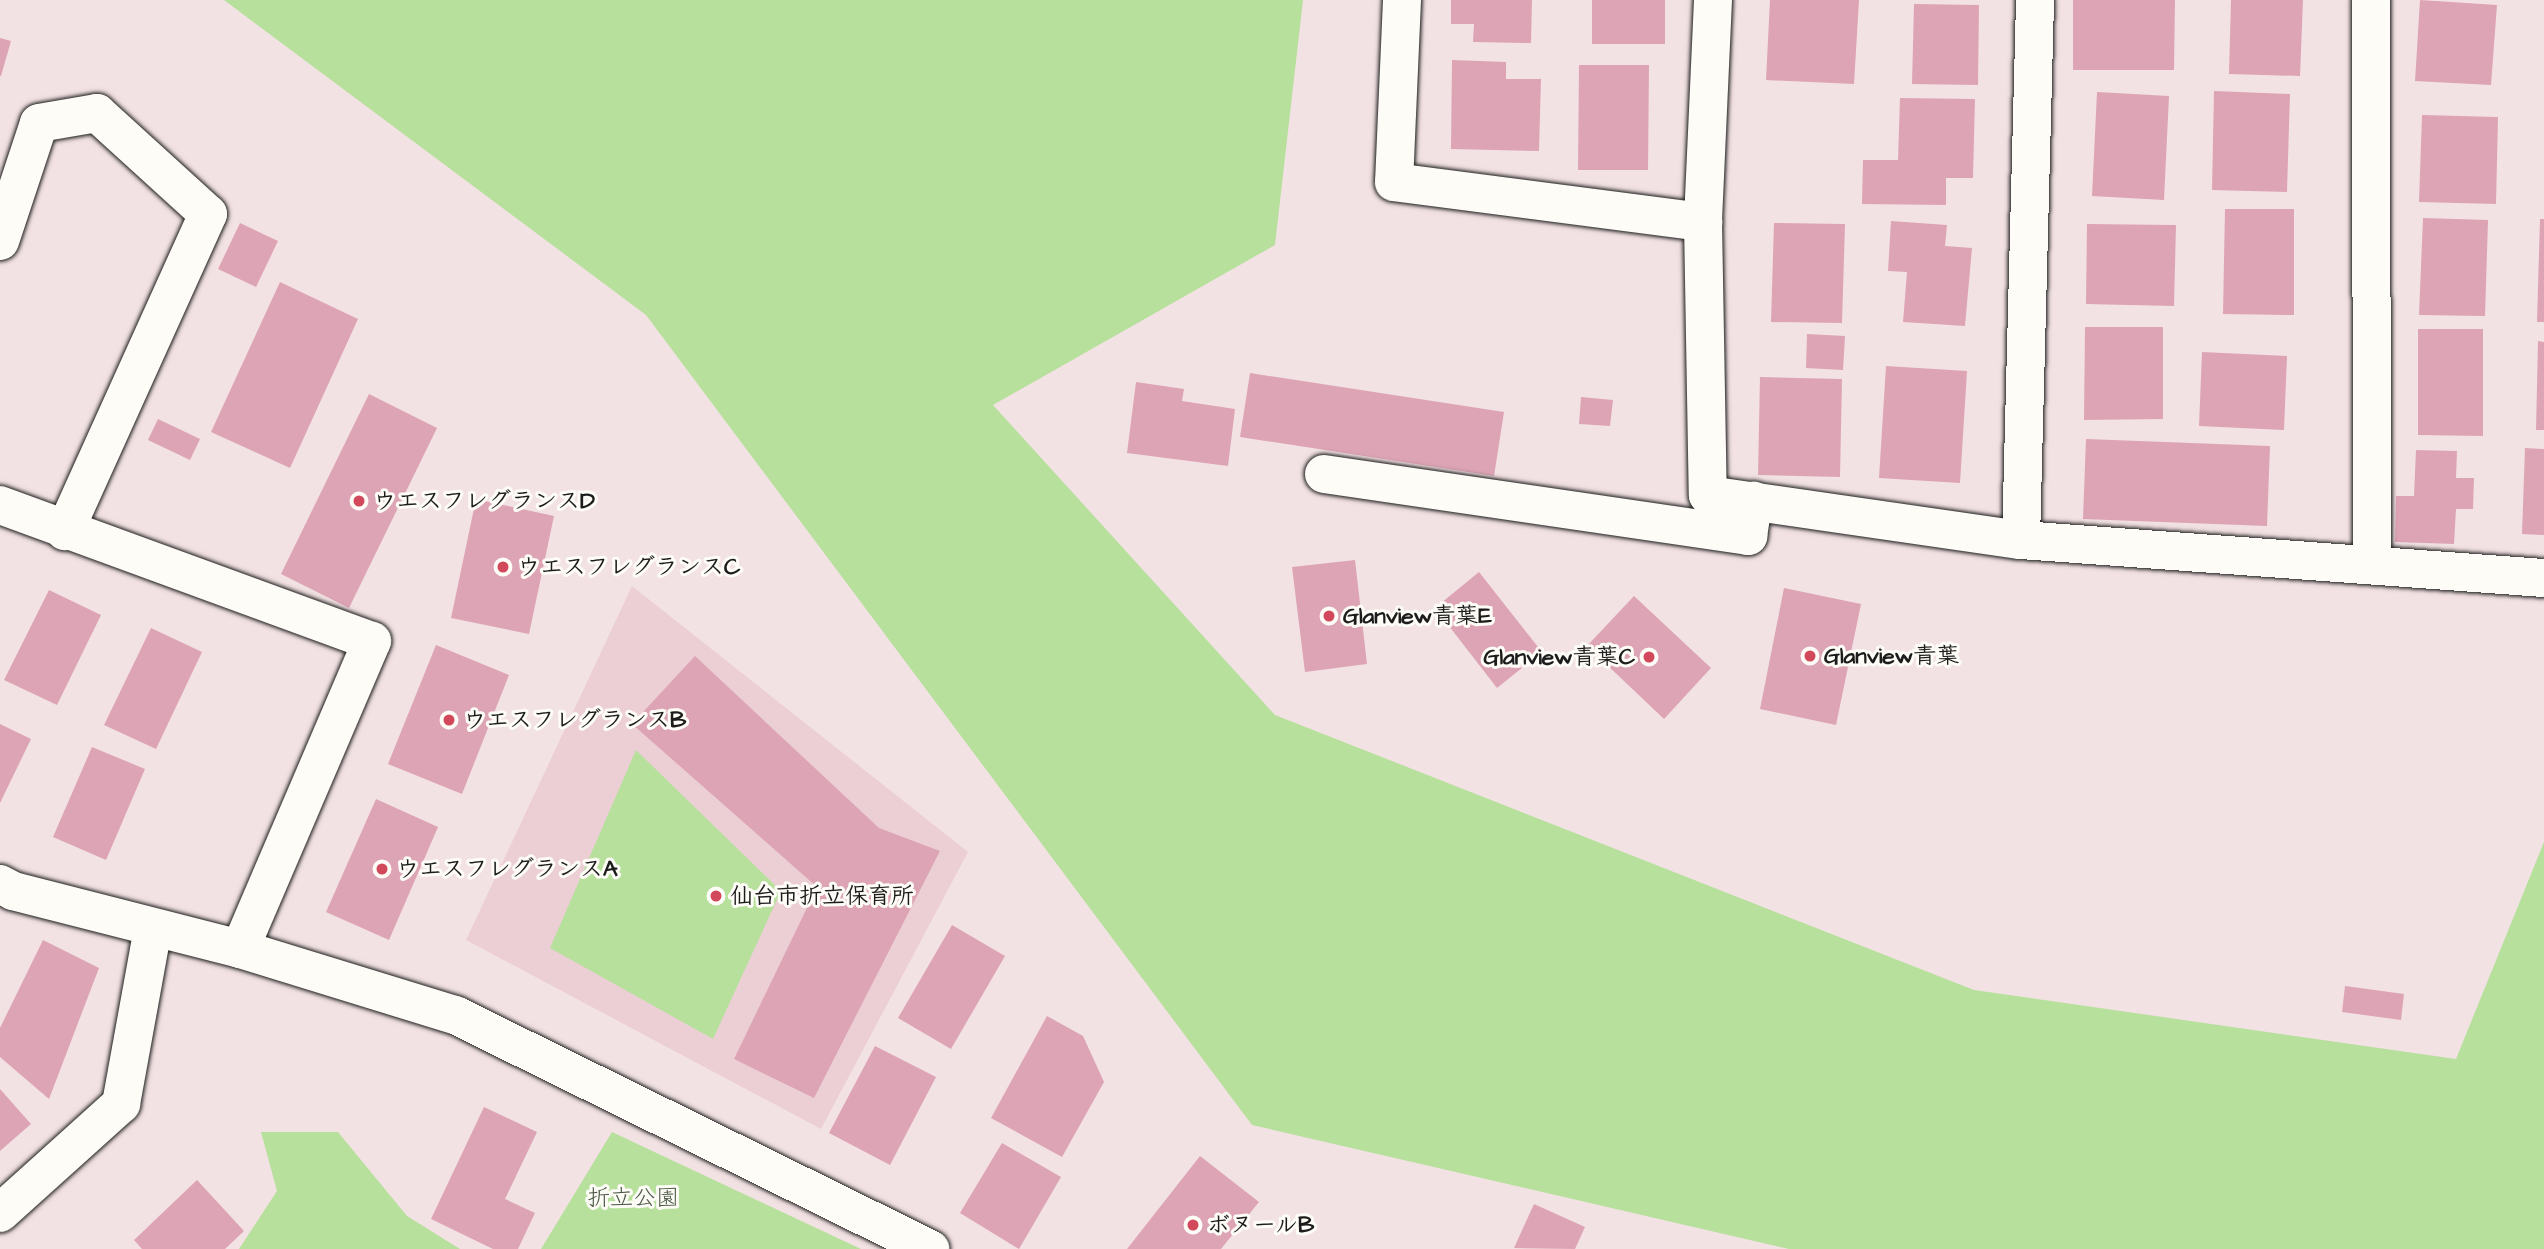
<!DOCTYPE html>
<html>
<head>
<meta charset="utf-8">
<style>
  body { margin:0 }
  #map { position:relative; width:2544px; height:1249px; overflow:hidden; background:#f3e2e3; font-family:"Architects Daughter","Klee One",sans-serif }
  div>[style] { position:absolute }
  .built>* { inset:0; background:#eccfd5 }
  .green>* { inset:0; background:#b7e09d }
  .building>* { inset:0; background:#dda4b5 }
  .roads { filter:drop-shadow(0 0 2px #1c1c1c) drop-shadow(0 0 2px #1c1c1c) }
  .minor>* { height:38px; margin:-19px; padding:0 19px; transform-origin:19px; border-radius:19px; background:#fdfcf7 }
  .dots>* { width:19px; height:19px; translate:-50% -50%; box-sizing:border-box; border:4px solid #fdfcf7; border-radius:50% }
  span { translate:-50% -50%; white-space:nowrap; text-align:center; line-height:1.15; -webkit-text-stroke:6px #fdfcf7; paint-order:stroke }
  .poi-label { font-size:23px; color:#1c1c1c; font-weight:700 }
  .left { translate:0 -50%; text-align:left }
  .right { translate:-100% -50%; text-align:right }
  .park-label { font-size:23px; color:#4a5743 }
</style>
</head>
<body>
<div id="map">
  <div class="built">
    <i style="clip-path:polygon(632px 586px,968px 852px,821px 1129px,466px 940px)"></i>
  </div>
  <div class="green">
    <i style="clip-path:polygon(224px 0,1303px 0,1275px 245px,993px 405px,1275px 715px,1974px 990px,2456px 1059px,2544px 842px,2544px 1249px,1789px 1249px,1252px 1125px,646px 315px)"></i>
    <i style="clip-path:polygon(636px 750px,781px 891px,713px 1039px,550px 948px)"></i>
    <i style="clip-path:polygon(261px 1132px,338px 1132px,407px 1216px,460px 1249px,239px 1249px,277px 1191px)"></i>
    <i style="clip-path:polygon(612px 1132px,861px 1249px,541px 1249px)"></i>
  </div>
  <div class="building">
    <i style="clip-path:polygon(1451px 0,1532px 0,1531px 43px,1473px 42px,1474px 24px,1451px 24px)"></i>
    <i style="clip-path:polygon(1592px 0,1665px 0,1665px 44px,1592px 44px)"></i>
    <i style="clip-path:polygon(1770px 0,1859px 0,1854px 84px,1766px 80px)"></i>
    <i style="clip-path:polygon(2073px 0,2175px 0,2174px 70px,2073px 70px)"></i>
    <i style="clip-path:polygon(2231px 0,2303px 0,2300px 76px,2229px 74px)"></i>
    <i style="clip-path:polygon(2420px 0,2497px 5px,2491px 85px,2415px 81px)"></i>
    <i style="clip-path:polygon(1914px 4px,1979px 5px,1978px 85px,1912px 84px)"></i>
    <i style="clip-path:polygon(0 38px,11px 41px,1px 76px,0 76px)"></i>
    <i style="clip-path:polygon(1452px 60px,1506px 62px,1506px 79px,1541px 79px,1539px 151px,1451px 149px)"></i>
    <i style="clip-path:polygon(1579px 65px,1649px 65px,1648px 170px,1578px 170px)"></i>
    <i style="clip-path:polygon(2214px 91px,2290px 94px,2287px 192px,2212px 190px)"></i>
    <i style="clip-path:polygon(2097px 92px,2169px 96px,2164px 200px,2092px 196px)"></i>
    <i style="clip-path:polygon(1900px 98px,1975px 99px,1973px 178px,1946px 178px,1946px 205px,1862px 204px,1863px 160px,1898px 160px)"></i>
    <i style="clip-path:polygon(2422px 115px,2498px 117px,2496px 204px,2419px 202px)"></i>
    <i style="clip-path:polygon(2225px 209px,2294px 209px,2294px 315px,2223px 314px)"></i>
    <i style="clip-path:polygon(2423px 218px,2488px 220px,2485px 316px,2419px 315px)"></i>
    <i style="clip-path:polygon(2540px 219px,2544px 219px,2544px 322px,2537px 322px)"></i>
    <i style="clip-path:polygon(1891px 221px,1947px 225px,1945px 246px,1972px 248px,1965px 326px,1903px 322px,1907px 272px,1888px 271px)"></i>
    <i style="clip-path:polygon(240px 223px,278px 241px,256px 287px,218px 269px)"></i>
    <i style="clip-path:polygon(1774px 223px,1845px 224px,1842px 323px,1771px 322px)"></i>
    <i style="clip-path:polygon(2087px 224px,2176px 225px,2174px 306px,2086px 304px)"></i>
    <i style="clip-path:polygon(280px 282px,358px 319px,290px 468px,211px 432px)"></i>
    <i style="clip-path:polygon(2085px 327px,2163px 327px,2163px 419px,2084px 420px)"></i>
    <i style="clip-path:polygon(2418px 329px,2483px 329px,2483px 436px,2418px 435px)"></i>
    <i style="clip-path:polygon(1807px 334px,1845px 336px,1843px 370px,1806px 368px)"></i>
    <i style="clip-path:polygon(2538px 341px,2544px 342px,2544px 430px,2536px 430px)"></i>
    <i style="clip-path:polygon(2202px 352px,2287px 356px,2284px 430px,2199px 426px)"></i>
    <i style="clip-path:polygon(1886px 366px,1967px 371px,1960px 483px,1879px 478px)"></i>
    <i style="clip-path:polygon(1250px 373px,1504px 412px,1494px 476px,1240px 437px)"></i>
    <i style="clip-path:polygon(1760px 377px,1842px 379px,1840px 477px,1758px 475px)"></i>
    <i style="clip-path:polygon(1136px 382px,1184px 389px,1182px 401px,1235px 409px,1228px 466px,1127px 453px)"></i>
    <i style="clip-path:polygon(369px 394px,437px 428px,349px 608px,281px 574px)"></i>
    <i style="clip-path:polygon(1581px 397px,1613px 400px,1610px 426px,1579px 424px)"></i>
    <i style="clip-path:polygon(158px 419px,200px 439px,190px 460px,148px 440px)"></i>
    <i style="clip-path:polygon(2086px 439px,2270px 446px,2267px 526px,2083px 519px)"></i>
    <i style="clip-path:polygon(2525px 448px,2544px 449px,2544px 535px,2522px 534px)"></i>
    <i style="clip-path:polygon(2416px 450px,2457px 451px,2456px 478px,2474px 478px,2473px 509px,2456px 509px,2454px 544px,2395px 542px,2396px 496px,2414px 496px)"></i>
    <i style="clip-path:polygon(476px 499px,554px 516px,529px 634px,451px 618px)"></i>
    <i style="clip-path:polygon(1355px 560px,1367px 664px,1305px 672px,1292px 567px)"></i>
    <i style="clip-path:polygon(1479px 572px,1542px 652px,1497px 688px,1435px 608px)"></i>
    <i style="clip-path:polygon(1784px 588px,1861px 604px,1836px 725px,1760px 709px)"></i>
    <i style="clip-path:polygon(49px 590px,101px 615px,57px 705px,4px 680px)"></i>
    <i style="clip-path:polygon(1634px 596px,1711px 668px,1664px 719px,1587px 646px)"></i>
    <i style="clip-path:polygon(151px 628px,202px 652px,156px 749px,104px 725px)"></i>
    <i style="clip-path:polygon(436px 645px,509px 675px,462px 794px,388px 764px)"></i>
    <i style="clip-path:polygon(695px 656px,879px 828px,940px 851px,814px 1098px,734px 1059px,817px 887px,632px 724px)"></i>
    <i style="clip-path:polygon(0 724px,31px 739px,0 803px)"></i>
    <i style="clip-path:polygon(92px 747px,145px 769px,106px 860px,53px 837px)"></i>
    <i style="clip-path:polygon(376px 799px,438px 827px,389px 940px,326px 912px)"></i>
    <i style="clip-path:polygon(952px 925px,1005px 956px,951px 1049px,898px 1018px)"></i>
    <i style="clip-path:polygon(43px 940px,99px 968px,49px 1099px,0 1057px,0 1028px)"></i>
    <i style="clip-path:polygon(2345px 986px,2404px 994px,2401px 1020px,2342px 1012px)"></i>
    <i style="clip-path:polygon(1047px 1016px,1083px 1036px,1104px 1082px,1062px 1157px,991px 1118px)"></i>
    <i style="clip-path:polygon(875px 1046px,936px 1077px,890px 1165px,829px 1133px)"></i>
    <i style="clip-path:polygon(0 1089px,31px 1124px,0 1151px)"></i>
    <i style="clip-path:polygon(484px 1107px,537px 1132px,505px 1199px,535px 1213px,518px 1249px,493px 1249px,431px 1219px)"></i>
    <i style="clip-path:polygon(1002px 1143px,1061px 1177px,1019px 1249px,960px 1213px)"></i>
    <i style="clip-path:polygon(1200px 1156px,1259px 1202px,1221px 1249px,1127px 1249px)"></i>
    <i style="clip-path:polygon(197px 1180px,244px 1231px,225px 1249px,142px 1249px,134px 1240px)"></i>
    <i style="clip-path:polygon(1534px 1204px,1585px 1227px,1575px 1249px,1514px 1248px)"></i>
  </div>
  <div class="roads">
    <div class="minor">
      <i style="left:1402px;top:0;width:182px;rotate:92.5deg"></i>
      <i style="left:1394px;top:182px;width:312px;rotate:7.4deg"></i>
      <i style="left:1713px;top:0;width:222px;rotate:92.6deg"></i>
      <i style="left:1703px;top:222px;width:273px;rotate:89deg"></i>
      <i style="left:1708px;top:495px;width:316px;rotate:8.2deg"></i>
      <i style="left:2021px;top:540px;width:524px;rotate:4.16deg"></i>
      <i style="left:2371px;top:0;width:563px;rotate:89.9deg"></i>
      <i style="left:0;top:241px;width:124px;rotate:-71.7deg"></i>
      <i style="left:39px;top:123px;width:59px;rotate:-9.8deg"></i>
      <i style="left:97px;top:113px;width:150px;rotate:42.3deg"></i>
      <i style="left:208px;top:214px;width:348px;rotate:114.3deg"></i>
      <i style="left:1324px;top:474px;width:429px;rotate:8.3deg"></i>
      <i style="left:1748px;top:536px;width:36px;rotate:-81deg"></i>
      <i style="left:0;top:505px;width:396px;rotate:20.1deg"></i>
      <i style="left:372px;top:641px;width:335px;rotate:113.2deg"></i>
      <i style="left:2021px;top:540px;width:540px;rotate:-88.51deg"></i>
      <i style="left:0;top:884px;width:15px;rotate:28deg"></i>
      <i style="left:13px;top:891px;width:234px;rotate:14.3deg"></i>
      <i style="left:240px;top:949px;width:225px;rotate:17.1deg"></i>
      <i style="left:455px;top:1015px;width:530px;rotate:26.23deg"></i>
      <i style="left:0;top:1213px;width:163px;rotate:-42deg"></i>
      <i style="left:121px;top:1104px;width:179px;rotate:-79.7deg"></i>
    </div>
  </div>
  <div class="dots">
    <i style="left:359px;top:501px;background:#d1495b"></i>
    <i style="left:503px;top:567px;background:#d1495b"></i>
    <i style="left:1329px;top:616px;background:#d1495b"></i>
    <i style="left:1810px;top:656px;background:#d1495b"></i>
    <i style="left:1649px;top:657px;background:#d1495b"></i>
    <i style="left:449px;top:720px;background:#d1495b"></i>
    <i style="left:382px;top:869px;background:#d1495b"></i>
    <i style="left:716px;top:896px;background:#d1495b"></i>
    <i style="left:1193px;top:1225px;background:#d1495b"></i>
  </div>
  <div class="poi-label">
    <span class="left" style="left:373px;top:501px">ウエスフレグランスD</span>
    <span class="left" style="left:517px;top:567px">ウエスフレグランスC</span>
    <span class="left" style="left:1343px;top:616px">Glanview青葉E</span>
    <span class="left" style="left:1824px;top:656px">Glanview青葉</span>
    <span class="right" style="left:1635px;top:657px">Glanview青葉C</span>
    <span class="left" style="left:463px;top:720px">ウエスフレグランスB</span>
    <span class="left" style="left:396px;top:869px">ウエスフレグランスA</span>
    <span class="left" style="left:730px;top:896px">仙台市折立保育所</span>
    <span class="left" style="left:1207px;top:1225px">ボヌールB</span>
  </div>
  <div class="park-label">
    <span style="left:633px;top:1198px">折立公園</span>
  </div>
</div>
</body>
</html>
